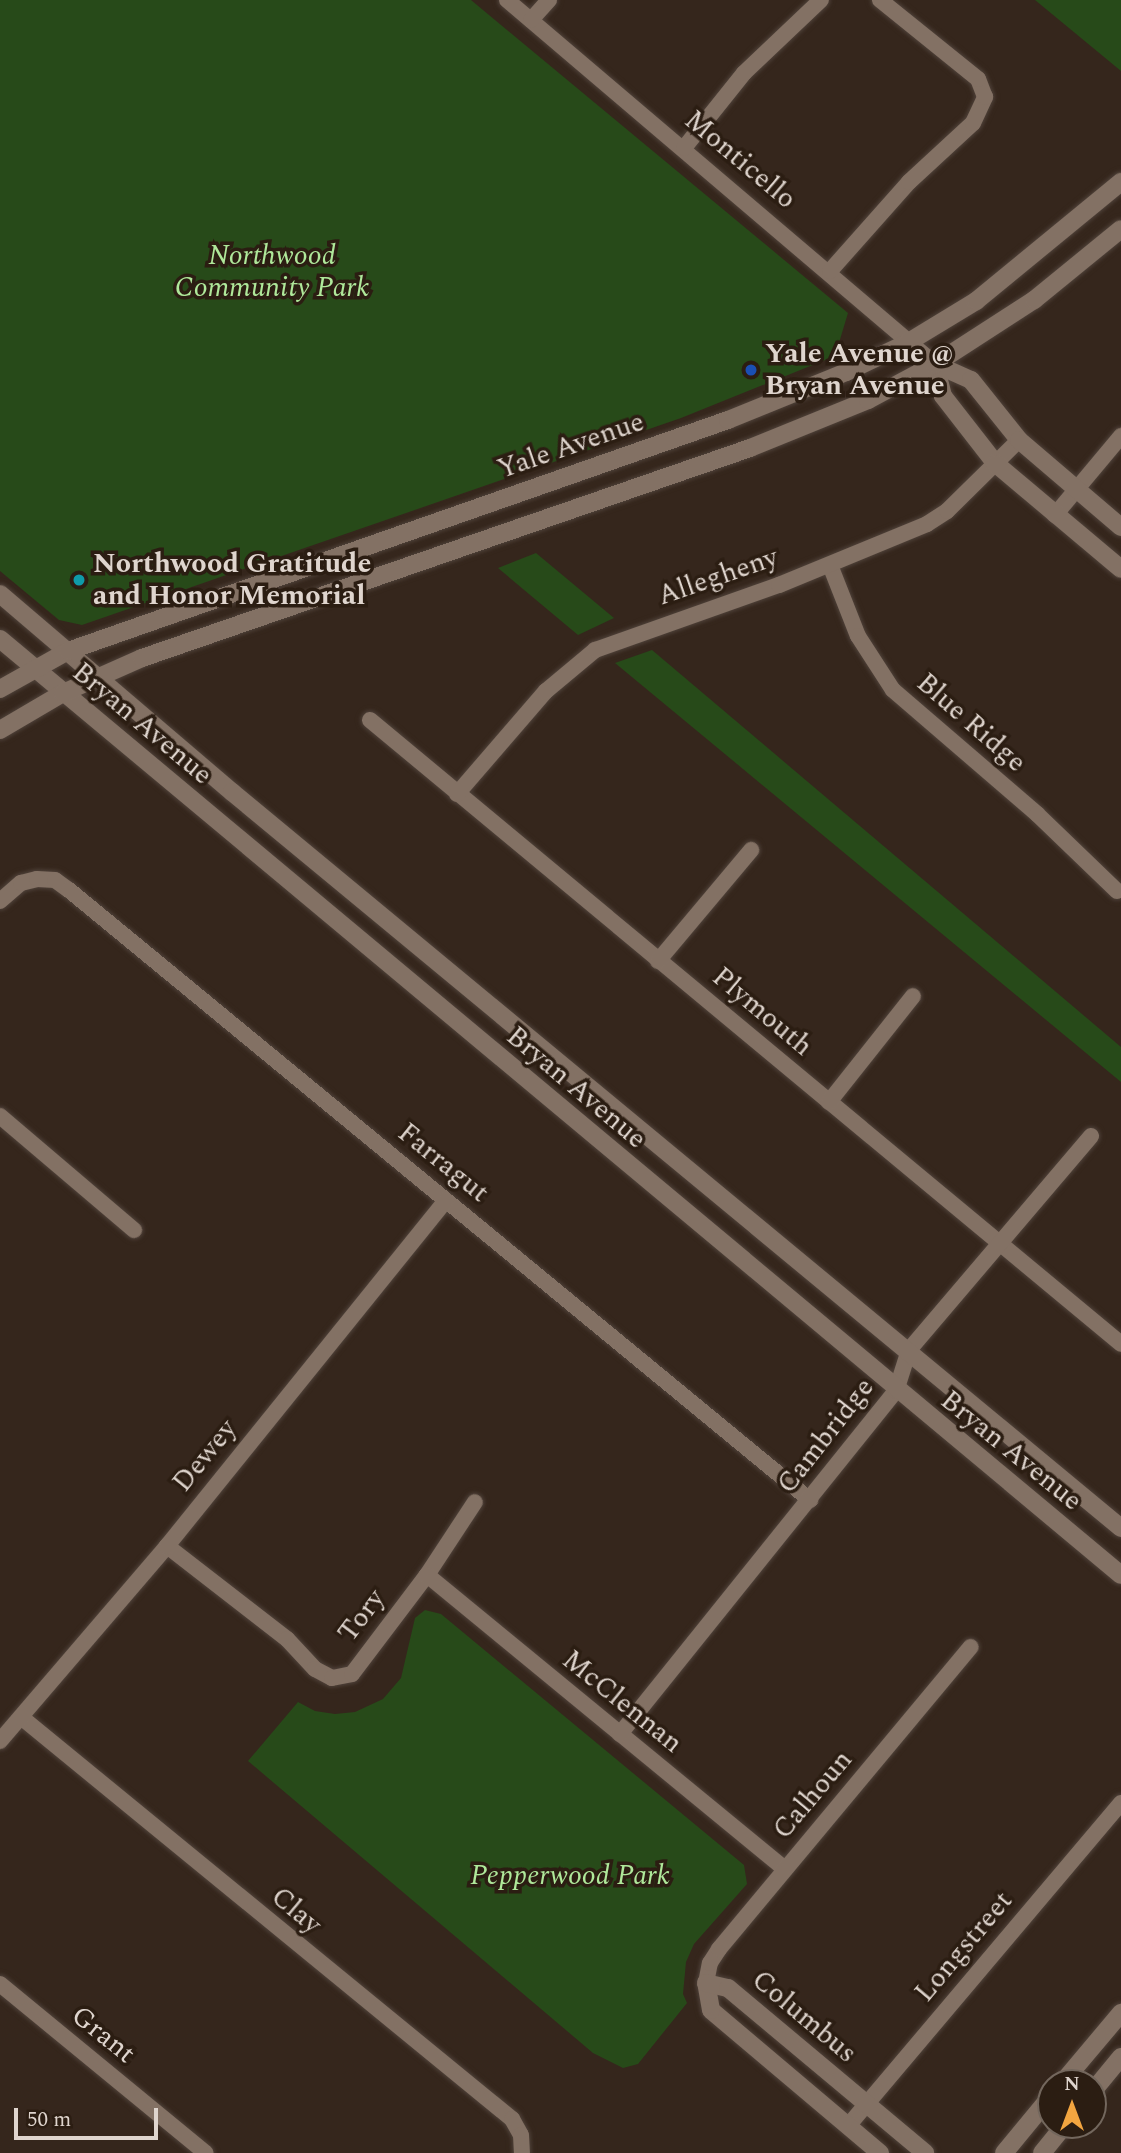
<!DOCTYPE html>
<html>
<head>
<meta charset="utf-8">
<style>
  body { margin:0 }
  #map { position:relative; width:1121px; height:2153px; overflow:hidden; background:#35261c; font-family:Spectral,serif }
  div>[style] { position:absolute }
  .green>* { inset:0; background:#274a19 }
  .roads { filter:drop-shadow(0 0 2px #4f423a) drop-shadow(0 0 2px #4f423a) }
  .street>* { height:16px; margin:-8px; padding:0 8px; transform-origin:8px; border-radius:8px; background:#837164 }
  .secondary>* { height:18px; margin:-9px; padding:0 9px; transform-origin:9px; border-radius:9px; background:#837164 }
  .dots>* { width:19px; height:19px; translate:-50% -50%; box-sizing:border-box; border:4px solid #2b1d12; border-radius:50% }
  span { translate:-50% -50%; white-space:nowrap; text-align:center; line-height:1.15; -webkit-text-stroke:7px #2b1d12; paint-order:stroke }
  .street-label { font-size:28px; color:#dfd5ce }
  .park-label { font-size:28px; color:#afe89a; font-style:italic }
  .poi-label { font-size:28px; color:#dfd5ce; font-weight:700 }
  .left { translate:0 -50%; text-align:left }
  .north { position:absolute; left:1037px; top:2069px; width:70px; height:70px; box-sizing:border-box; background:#2b1d12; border:2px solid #73675d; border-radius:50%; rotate:0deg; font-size:19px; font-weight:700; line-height:28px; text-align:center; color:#dfd5ce }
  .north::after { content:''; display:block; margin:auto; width:24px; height:32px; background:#f2a540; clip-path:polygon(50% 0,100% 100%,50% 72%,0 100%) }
  .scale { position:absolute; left:14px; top:2108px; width:144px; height:32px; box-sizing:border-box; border:4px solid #dfd5ce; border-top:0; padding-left:9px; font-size:21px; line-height:24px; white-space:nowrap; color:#dfd5ce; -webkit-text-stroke:5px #2b1d12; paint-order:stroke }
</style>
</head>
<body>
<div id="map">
  <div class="green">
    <i style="clip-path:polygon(0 0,471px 0,848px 313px,835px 356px,681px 418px,82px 625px,59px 620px,0 571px)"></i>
    <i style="clip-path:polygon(1035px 0,1121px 0,1121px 71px)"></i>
    <i style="clip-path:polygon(536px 553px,614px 618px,578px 635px,498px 568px)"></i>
    <i style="clip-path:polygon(652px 650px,1121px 1047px,1121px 1082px,615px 663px)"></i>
    <i style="clip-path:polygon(425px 1610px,441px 1614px,744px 1865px,747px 1884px,694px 1944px,686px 1962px,683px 1994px,687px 2003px,638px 2064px,623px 2068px,593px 2053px,248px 1761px,298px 1702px,315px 1711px,335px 1714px,355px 1712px,383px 1699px,401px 1678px,415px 1618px)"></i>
  </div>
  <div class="roads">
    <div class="street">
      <i style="left:507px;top:0;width:562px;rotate:40.38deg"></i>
      <i style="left:531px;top:20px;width:27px;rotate:-48deg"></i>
      <i style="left:684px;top:148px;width:96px;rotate:-51.3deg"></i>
      <i style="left:744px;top:73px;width:106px;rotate:-43.5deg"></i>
      <i style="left:830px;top:271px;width:119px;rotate:-48.4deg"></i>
      <i style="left:909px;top:182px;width:87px;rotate:-42.7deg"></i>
      <i style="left:973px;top:123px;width:29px;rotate:-65deg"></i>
      <i style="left:985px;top:97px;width:19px;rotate:-111deg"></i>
      <i style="left:978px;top:79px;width:126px;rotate:-141.1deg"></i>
      <i style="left:1055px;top:515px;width:103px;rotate:-50.1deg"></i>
      <i style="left:830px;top:565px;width:76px;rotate:68.5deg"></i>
      <i style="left:858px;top:636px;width:64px;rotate:57.1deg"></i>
      <i style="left:893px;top:690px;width:190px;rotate:40.7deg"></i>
      <i style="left:1037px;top:814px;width:111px;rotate:43.9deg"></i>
      <i style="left:370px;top:720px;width:976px;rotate:39.72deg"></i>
      <i style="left:457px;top:794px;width:136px;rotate:-49.2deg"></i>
      <i style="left:546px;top:691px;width:64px;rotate:-39.9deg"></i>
      <i style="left:595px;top:650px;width:195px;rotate:-19.5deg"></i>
      <i style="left:779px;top:585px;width:160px;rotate:-22.4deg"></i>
      <i style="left:927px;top:524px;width:24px;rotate:-33deg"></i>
      <i style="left:947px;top:511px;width:101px;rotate:-44.6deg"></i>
      <i style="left:0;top:901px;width:28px;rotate:-41deg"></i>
      <i style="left:21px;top:883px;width:16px;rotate:-14deg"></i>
      <i style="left:37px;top:879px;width:18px;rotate:3deg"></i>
      <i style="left:55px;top:880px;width:17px;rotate:36deg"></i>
      <i style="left:69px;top:890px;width:960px;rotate:39.46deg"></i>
      <i style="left:658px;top:961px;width:145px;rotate:-50deg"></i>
      <i style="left:829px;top:1102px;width:135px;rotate:-51.6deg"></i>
      <i style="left:0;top:1116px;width:176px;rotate:40.4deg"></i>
      <i style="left:167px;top:1546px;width:152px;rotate:37.8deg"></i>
      <i style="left:287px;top:1639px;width:41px;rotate:47deg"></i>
      <i style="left:315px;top:1669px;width:19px;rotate:28deg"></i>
      <i style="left:332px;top:1678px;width:20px;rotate:-11deg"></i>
      <i style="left:352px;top:1674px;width:124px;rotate:-52.9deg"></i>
      <i style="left:427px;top:1575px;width:87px;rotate:-56.7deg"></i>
      <i style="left:427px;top:1575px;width:463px;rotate:39.4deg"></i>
      <i style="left:21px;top:1717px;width:635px;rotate:39.31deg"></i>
      <i style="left:512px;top:2119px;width:18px;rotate:61deg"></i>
      <i style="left:521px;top:2135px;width:18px;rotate:87deg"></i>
      <i style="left:620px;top:1734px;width:440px;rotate:-51.2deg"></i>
      <i style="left:896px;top:1391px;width:43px;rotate:-72.4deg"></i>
      <i style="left:909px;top:1350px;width:281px;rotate:-49.6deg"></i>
      <i style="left:0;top:1741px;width:257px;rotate:-49.4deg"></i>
      <i style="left:167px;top:1546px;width:444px;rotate:-51.1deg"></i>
      <i style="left:706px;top:1983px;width:20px;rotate:-79deg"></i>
      <i style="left:710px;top:1963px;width:17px;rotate:-57deg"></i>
      <i style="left:719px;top:1949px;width:393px;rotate:-50.2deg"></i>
      <i style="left:0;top:1984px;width:266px;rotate:39.4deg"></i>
      <i style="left:848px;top:2126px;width:423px;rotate:-49.8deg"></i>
    </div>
    <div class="secondary">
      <i style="left:935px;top:364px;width:33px;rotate:76deg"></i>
      <i style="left:943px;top:396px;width:86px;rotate:52.1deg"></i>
      <i style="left:996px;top:464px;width:163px;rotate:40deg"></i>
      <i style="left:935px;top:364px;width:39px;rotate:24deg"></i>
      <i style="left:971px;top:380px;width:77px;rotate:51.3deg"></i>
      <i style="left:1019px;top:440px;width:134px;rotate:40.5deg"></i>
      <i style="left:0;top:594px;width:305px;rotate:40.5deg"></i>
      <i style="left:232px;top:792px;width:1154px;rotate:39.62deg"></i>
      <i style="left:0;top:639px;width:1460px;rotate:39.86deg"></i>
      <i style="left:0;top:689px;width:78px;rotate:-29.2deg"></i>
      <i style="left:68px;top:651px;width:699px;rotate:-19.29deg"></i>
      <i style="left:728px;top:420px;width:127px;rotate:-22.1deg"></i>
      <i style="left:846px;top:372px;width:68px;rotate:-25.4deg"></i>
      <i style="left:907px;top:343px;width:81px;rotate:-31.3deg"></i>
      <i style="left:976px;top:301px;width:188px;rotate:-39.4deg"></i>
      <i style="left:0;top:730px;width:73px;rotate:-30.4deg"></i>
      <i style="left:63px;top:693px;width:86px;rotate:-23.9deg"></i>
      <i style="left:142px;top:658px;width:643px;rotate:-19.05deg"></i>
      <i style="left:750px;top:448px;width:127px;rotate:-22.1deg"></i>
      <i style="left:868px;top:400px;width:76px;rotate:-28.2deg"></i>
      <i style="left:935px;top:364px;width:118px;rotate:-32.9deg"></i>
      <i style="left:1034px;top:300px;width:112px;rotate:-39.2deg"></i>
      <i style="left:1062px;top:2083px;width:92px;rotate:-49.9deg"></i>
      <i style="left:1093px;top:2091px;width:44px;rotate:-50.5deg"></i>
      <i style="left:880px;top:2153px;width:221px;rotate:-139.8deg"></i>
      <i style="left:711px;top:2010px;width:27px;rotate:-100deg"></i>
      <i style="left:706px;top:1983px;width:23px;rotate:13deg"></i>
      <i style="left:728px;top:1988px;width:257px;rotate:39.9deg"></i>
      <i style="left:1004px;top:2153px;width:74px;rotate:-50.5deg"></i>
      <i style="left:1042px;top:2153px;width:36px;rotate:-51deg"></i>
    </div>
  </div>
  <div class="dots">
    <i style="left:751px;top:370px;background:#1a4fb4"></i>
    <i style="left:79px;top:580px;background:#0f9aa8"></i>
  </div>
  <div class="street-label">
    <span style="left:740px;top:160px;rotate:40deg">Monticello</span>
    <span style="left:571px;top:446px;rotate:-19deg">Yale Avenue</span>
    <span style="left:718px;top:577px;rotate:-19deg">Allegheny</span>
    <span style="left:971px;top:723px;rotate:41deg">Blue Ridge</span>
    <span style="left:142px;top:724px;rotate:40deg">Bryan Avenue</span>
    <span style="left:762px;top:1012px;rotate:40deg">Plymouth</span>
    <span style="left:576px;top:1088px;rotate:40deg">Bryan Avenue</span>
    <span style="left:443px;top:1163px;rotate:39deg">Farragut</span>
    <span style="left:826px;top:1436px;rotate:-52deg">Cambridge</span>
    <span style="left:1011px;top:1451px;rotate:39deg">Bryan Avenue</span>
    <span style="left:205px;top:1456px;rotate:-51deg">Dewey</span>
    <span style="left:362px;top:1616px;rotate:-53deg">Tory</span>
    <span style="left:622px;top:1702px;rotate:39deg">McClennan</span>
    <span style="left:813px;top:1795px;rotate:-50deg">Calhoun</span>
    <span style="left:296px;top:1911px;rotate:40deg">Clay</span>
    <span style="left:964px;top:1947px;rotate:-50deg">Longstreet</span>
    <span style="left:804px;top:2017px;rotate:40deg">Columbus</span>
    <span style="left:103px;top:2035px;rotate:39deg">Grant</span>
  </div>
  <div class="park-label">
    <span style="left:272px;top:272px">Northwood<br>Community Park</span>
    <span style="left:570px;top:1876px">Pepperwood Park</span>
  </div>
  <div class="poi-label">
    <span class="left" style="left:765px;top:370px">Yale Avenue @<br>Bryan Avenue</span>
    <span class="left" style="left:93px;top:580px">Northwood Gratitude<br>and Honor Memorial</span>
  </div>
  <div class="north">N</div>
  <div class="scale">50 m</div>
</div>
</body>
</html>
